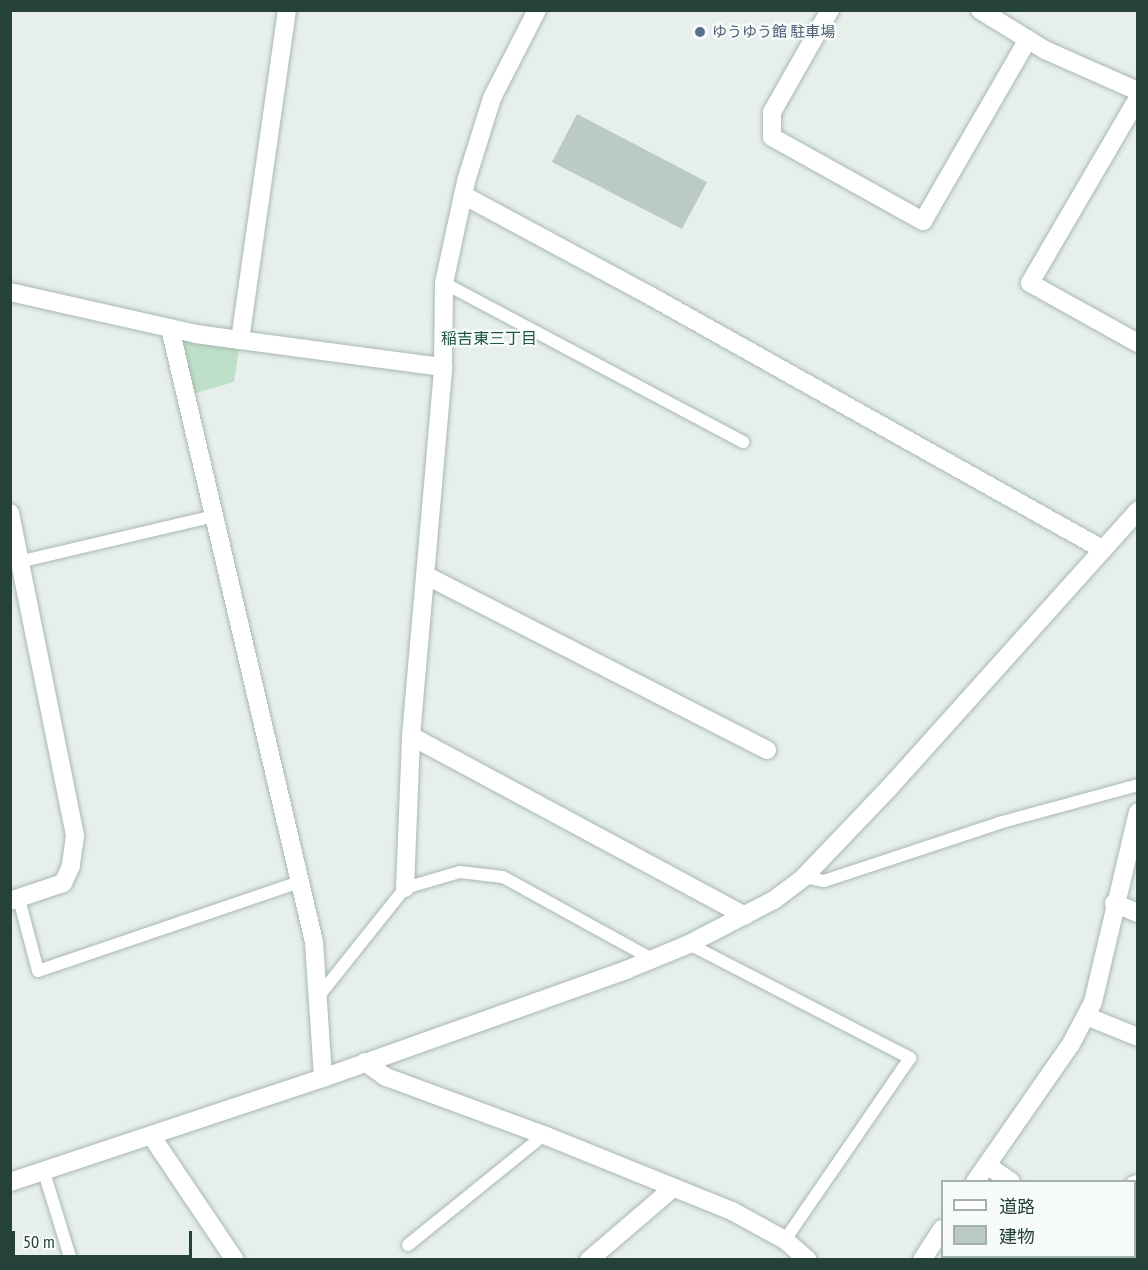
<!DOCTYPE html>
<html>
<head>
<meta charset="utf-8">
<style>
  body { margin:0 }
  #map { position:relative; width:1148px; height:1270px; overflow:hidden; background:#e6efeb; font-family:"PT Sans Narrow","Noto Sans JP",sans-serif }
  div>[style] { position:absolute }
  .green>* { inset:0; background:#bfe0c8 }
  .building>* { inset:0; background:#bbcac4 }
  .roads { filter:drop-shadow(0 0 2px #a8b8b2) drop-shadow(0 0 2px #a8b8b2) }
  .lane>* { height:12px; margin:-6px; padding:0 6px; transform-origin:6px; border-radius:6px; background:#fff }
  .street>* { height:18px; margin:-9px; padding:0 9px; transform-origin:9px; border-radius:9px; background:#fff }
  .secondary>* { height:18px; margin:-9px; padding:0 9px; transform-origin:9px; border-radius:9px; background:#fff }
  .rail>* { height:7px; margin-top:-3.5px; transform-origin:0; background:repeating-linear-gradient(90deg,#f7fbf9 0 14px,#5f7d75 0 28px); box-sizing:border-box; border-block:2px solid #5f7d75 }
  .dots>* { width:16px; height:16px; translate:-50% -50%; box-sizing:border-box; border:3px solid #f7fbf9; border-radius:50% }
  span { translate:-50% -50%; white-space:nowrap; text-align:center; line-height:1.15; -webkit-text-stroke:4.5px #f7fbf9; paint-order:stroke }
  .service-label { font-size:15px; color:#4e5e75 }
  .left { translate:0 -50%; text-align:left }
  .neighbourhood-label { font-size:16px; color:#1f5548 }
  .frame { position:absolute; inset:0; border:12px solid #24423a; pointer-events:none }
  .legend { position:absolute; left:941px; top:1180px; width:195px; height:78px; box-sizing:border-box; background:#f7fbf9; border:2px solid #a3b1ad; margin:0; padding:8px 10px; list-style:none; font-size:18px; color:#24423a }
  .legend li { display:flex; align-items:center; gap:12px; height:30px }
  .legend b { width:30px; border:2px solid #a3b1ad }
  .scale { position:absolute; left:12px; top:1231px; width:180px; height:27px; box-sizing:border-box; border:3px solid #24423a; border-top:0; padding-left:8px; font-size:18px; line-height:21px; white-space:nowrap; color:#24423a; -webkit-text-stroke:4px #f7fbf9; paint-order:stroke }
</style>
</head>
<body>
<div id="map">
  <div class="green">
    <i style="clip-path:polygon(177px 334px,239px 349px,234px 382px,193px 394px)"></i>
  </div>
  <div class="building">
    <i style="clip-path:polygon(577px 114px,707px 182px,682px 229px,552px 162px)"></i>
  </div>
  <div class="roads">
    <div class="lane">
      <i style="left:444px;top:283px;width:339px;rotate:28deg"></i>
      <i style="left:10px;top:564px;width:211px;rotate:-13.2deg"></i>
      <i style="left:804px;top:877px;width:20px;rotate:11deg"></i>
      <i style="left:824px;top:881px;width:184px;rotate:-18.3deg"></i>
      <i style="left:999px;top:823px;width:144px;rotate:-15.3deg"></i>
      <i style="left:19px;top:899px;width:74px;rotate:75.2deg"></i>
      <i style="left:38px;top:971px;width:277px;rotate:-18.8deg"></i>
      <i style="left:689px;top:944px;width:249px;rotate:27.3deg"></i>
      <i style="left:910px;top:1058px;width:221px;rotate:124.5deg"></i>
      <i style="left:318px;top:997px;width:139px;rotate:-51.4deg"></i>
      <i style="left:405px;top:888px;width:57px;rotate:-16.2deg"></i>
      <i style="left:460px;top:872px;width:43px;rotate:6.6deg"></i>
      <i style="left:503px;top:877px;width:170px;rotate:28.8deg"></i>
      <i style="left:43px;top:1169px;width:95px;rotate:72.9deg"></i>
      <i style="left:408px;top:1245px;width:175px;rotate:-39deg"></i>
    </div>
    <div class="street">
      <i style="left:830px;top:10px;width:117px;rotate:119.6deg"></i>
      <i style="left:772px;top:112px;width:25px;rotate:90deg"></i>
      <i style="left:772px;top:137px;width:173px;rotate:29.1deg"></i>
      <i style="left:923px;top:221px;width:210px;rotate:-60deg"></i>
      <i style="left:980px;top:10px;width:76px;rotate:31.6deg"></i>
      <i style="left:1045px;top:50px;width:102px;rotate:23.8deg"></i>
      <i style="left:1138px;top:98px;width:214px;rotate:120.3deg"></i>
      <i style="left:1030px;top:283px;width:124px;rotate:29.1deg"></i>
      <i style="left:463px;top:195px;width:209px;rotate:28.3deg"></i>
      <i style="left:647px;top:294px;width:522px;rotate:29.27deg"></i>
      <i style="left:10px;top:292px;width:191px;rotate:12.7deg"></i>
      <i style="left:196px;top:334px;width:44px;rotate:7.8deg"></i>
      <i style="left:240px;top:340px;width:333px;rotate:-81.9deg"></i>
      <i style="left:170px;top:328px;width:631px;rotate:76.8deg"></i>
      <i style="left:314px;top:942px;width:136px;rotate:86.2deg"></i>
      <i style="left:240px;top:340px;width:205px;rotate:7.6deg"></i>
      <i style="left:10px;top:513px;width:329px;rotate:78.6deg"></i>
      <i style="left:75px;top:836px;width:30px;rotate:98deg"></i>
      <i style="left:71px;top:866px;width:19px;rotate:115deg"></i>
      <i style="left:63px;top:883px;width:56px;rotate:161.2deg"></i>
      <i style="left:427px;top:576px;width:382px;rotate:27.1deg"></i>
      <i style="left:411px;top:736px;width:379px;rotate:28.3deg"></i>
      <i style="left:405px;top:888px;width:152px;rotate:-87.7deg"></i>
      <i style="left:411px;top:736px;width:370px;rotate:-85deg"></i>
      <i style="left:443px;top:367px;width:84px;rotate:-89.3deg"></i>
      <i style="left:444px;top:283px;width:104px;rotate:-77.8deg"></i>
      <i style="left:466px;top:181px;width:87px;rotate:-72.6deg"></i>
      <i style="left:492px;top:98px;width:99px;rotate:-62.9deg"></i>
      <i style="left:1114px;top:903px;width:26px;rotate:23deg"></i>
      <i style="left:1086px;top:1016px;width:56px;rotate:22deg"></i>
      <i style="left:365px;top:1062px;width:26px;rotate:36deg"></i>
      <i style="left:386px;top:1077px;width:168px;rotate:20.2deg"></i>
      <i style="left:544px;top:1135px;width:203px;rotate:22deg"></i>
      <i style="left:732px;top:1211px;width:60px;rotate:28.7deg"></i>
      <i style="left:785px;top:1240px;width:30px;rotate:41deg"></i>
      <i style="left:152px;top:1137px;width:148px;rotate:56deg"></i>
      <i style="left:987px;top:1165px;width:29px;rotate:35deg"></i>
      <i style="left:975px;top:1182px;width:168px;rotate:-55.2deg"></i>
      <i style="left:1071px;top:1044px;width:47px;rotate:-62.4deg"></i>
      <i style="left:1093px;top:1002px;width:195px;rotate:-76.7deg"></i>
      <i style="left:1134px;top:1185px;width:4px;rotate:-14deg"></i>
      <i style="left:589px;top:1260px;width:111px;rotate:-40.6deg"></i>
      <i style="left:922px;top:1260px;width:37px;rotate:-57deg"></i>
    </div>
    <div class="secondary">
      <i style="left:10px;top:1182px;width:330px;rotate:-18.4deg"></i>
      <i style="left:323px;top:1078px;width:322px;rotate:-19.6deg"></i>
      <i style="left:626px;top:970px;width:68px;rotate:-22.4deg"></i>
      <i style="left:689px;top:944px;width:96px;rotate:-27.4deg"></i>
      <i style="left:774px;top:900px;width:38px;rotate:-37deg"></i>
      <i style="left:804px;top:877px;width:123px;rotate:-46.3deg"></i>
      <i style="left:889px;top:788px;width:373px;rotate:-48.1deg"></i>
    </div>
  </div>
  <div class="rail">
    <i style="left:1134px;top:1214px;width:4px;rotate:-14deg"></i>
    <i style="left:1134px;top:1235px;width:4px;rotate:-14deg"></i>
    <i style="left:1059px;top:1260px;width:6px;rotate:-39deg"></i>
    <i style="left:1094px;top:1260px;width:6px;rotate:-39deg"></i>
  </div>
  <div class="dots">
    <i style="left:700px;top:32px;background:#5c6f8a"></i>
  </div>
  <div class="service-label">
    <span class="left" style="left:712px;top:32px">ゆうゆう館 駐車場</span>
  </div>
  <div class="neighbourhood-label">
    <span style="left:489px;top:338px">稲吉東三丁目</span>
  </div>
  <div class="frame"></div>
  <ul class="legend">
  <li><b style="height:8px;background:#fff"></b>道路</li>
  <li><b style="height:16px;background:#bbcac4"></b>建物</li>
  </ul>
  <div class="scale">50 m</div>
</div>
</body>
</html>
